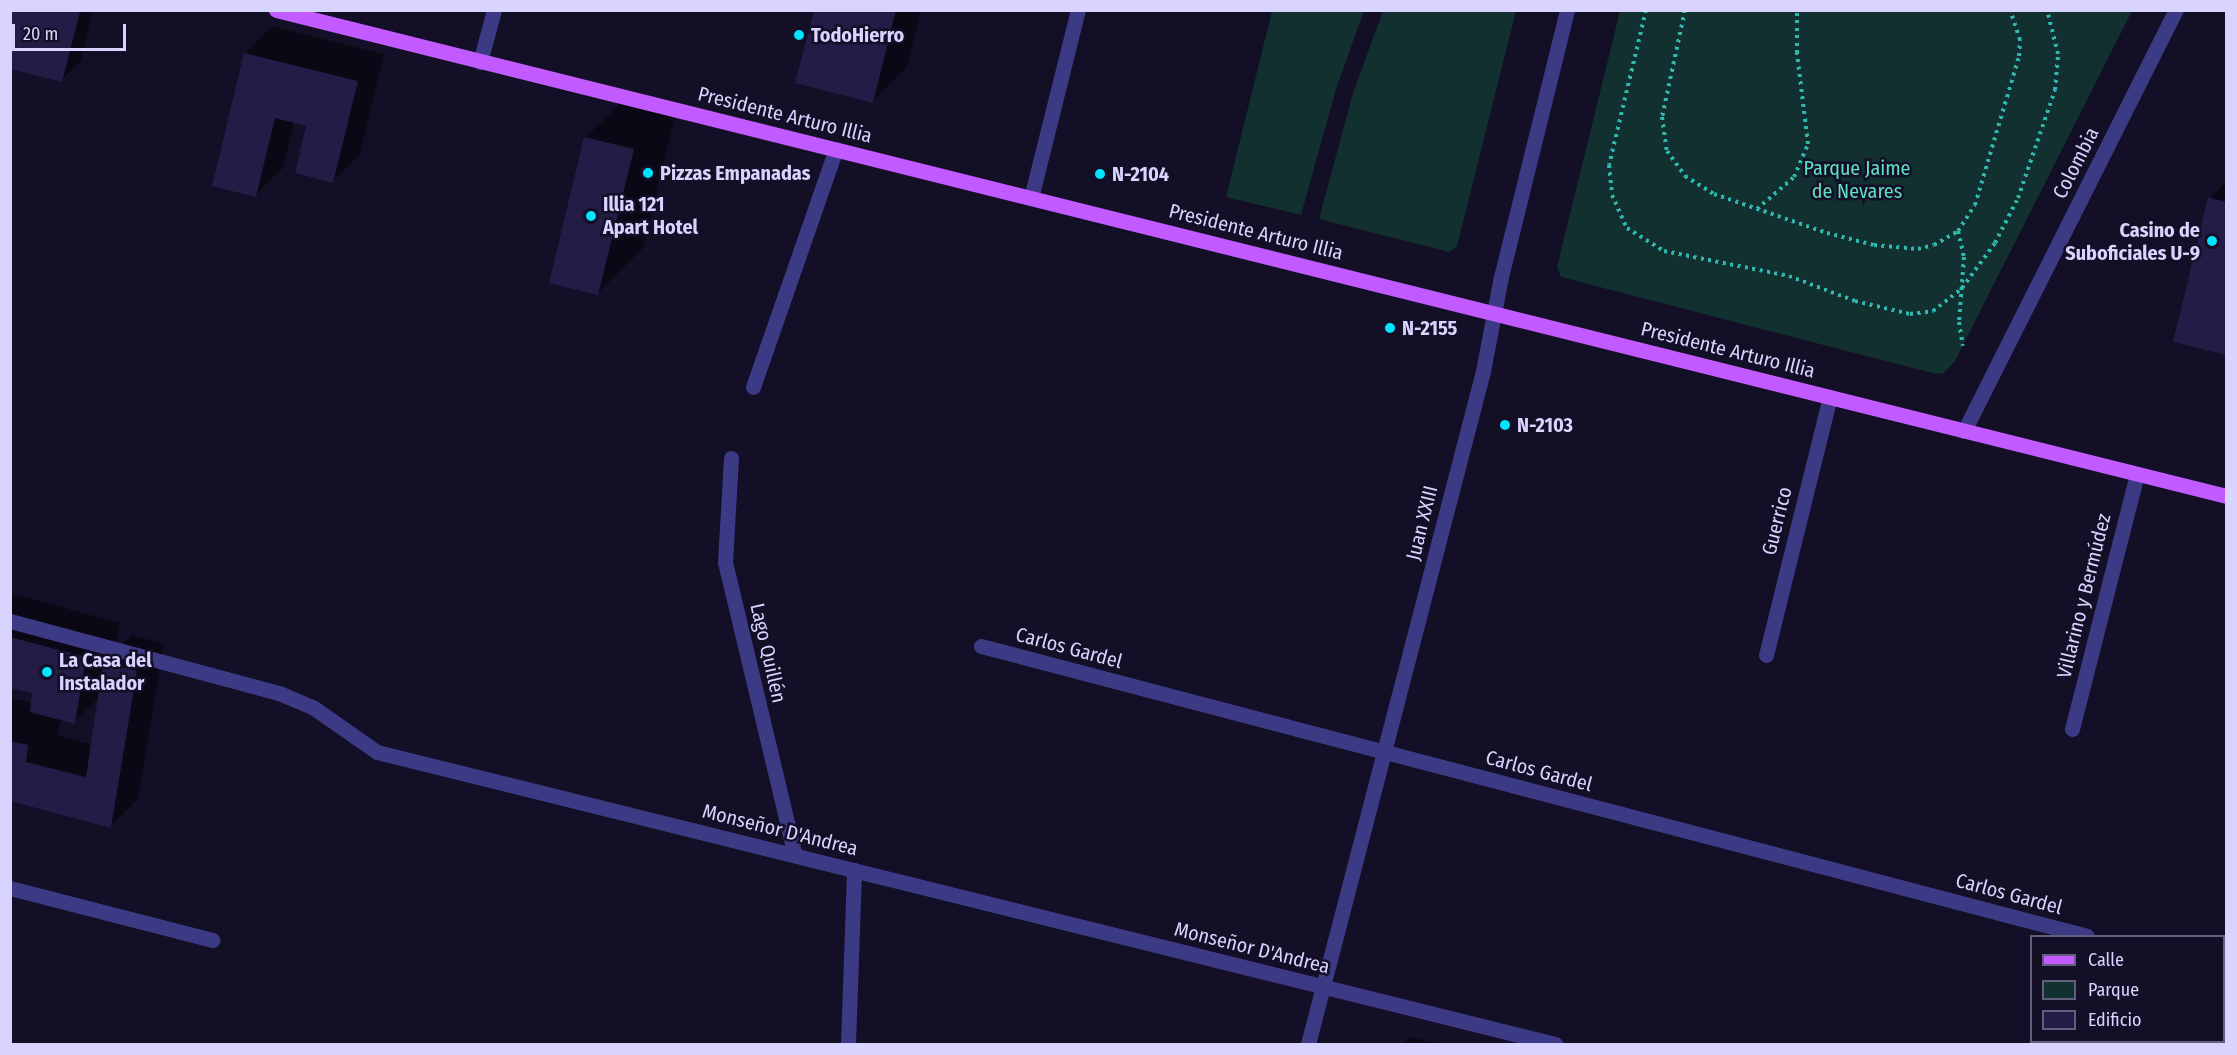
<!DOCTYPE html>
<html>
<head>
<meta charset="utf-8">
<style>
  body { margin:0 }
  #map { position:relative; width:2237px; height:1055px; overflow:hidden; background:#130f26; font-family:"Fira Sans Condensed",sans-serif }
  div>[style] { position:absolute }
  .green>* { inset:0; background:#12302f }
  .shadow>* { inset:0; background:#0007 }
  .building>* { inset:0; background:#241b47 }
  .path>* { height:4px; margin-top:-2px; transform-origin:0; background:repeating-linear-gradient(90deg,#2fb8b0 0 3px,transparent 0 7.5px) }
  .minor>* { height:15px; margin:-7.5px; padding:0 7.5px; transform-origin:7.5px; border-radius:7.5px; background:#3d3a85 }
  .major>* { height:15px; margin:-7.5px; padding:0 7.5px; transform-origin:7.5px; border-radius:7.5px; background:#c25bff }
  .dots>* { width:16px; height:16px; translate:-50% -50%; box-sizing:border-box; border:3px solid #130f26; border-radius:50% }
  span { translate:-50% -50%; white-space:nowrap; text-align:center; line-height:1.15; -webkit-text-stroke:5px #130f26; paint-order:stroke }
  .poi-label { font-size:20px; color:#d9d4ff; font-weight:700 }
  .left { translate:0 -50%; text-align:left }
  .right { translate:-100% -50%; text-align:right }
  .street-label { font-size:20px; color:#d9d4ff }
  .park-label { font-size:20px; color:#5fe0c0 }
  .frame { position:absolute; inset:0; border:12px solid #d9d4ff; pointer-events:none }
  .legend { position:absolute; left:2030px; top:935px; width:195px; height:108px; box-sizing:border-box; background:#130f26; border:2px solid #625e7d; margin:0; padding:8px 10px; list-style:none; font-size:18px; color:#d9d4ff }
  .legend li { display:flex; align-items:center; gap:12px; height:30px }
  .legend b { width:30px; border:2px solid #625e7d }
  .scale { position:absolute; left:12px; top:24px; width:114px; height:27px; box-sizing:border-box; border:3px solid #d9d4ff; border-top:0; padding-left:8px; font-size:18px; line-height:21px; white-space:nowrap; color:#d9d4ff; -webkit-text-stroke:4px #130f26; paint-order:stroke }
</style>
</head>
<body>
<div id="map">
  <div class="green">
    <i style="clip-path:polygon(1272px 11px,1364px 11px,1336px 89px,1301px 215px,1226px 197px)"></i>
    <i style="clip-path:polygon(1383px 11px,1516px 11px,1457px 246px,1449px 252px,1319px 219px,1353px 93px)"></i>
    <i style="clip-path:polygon(1620px 11px,1620px 10px,2132px 11px,1955px 361px,1944px 373px,1936px 374px,1561px 277px,1557px 267px)"></i>
  </div>
  <div class="shadow">
    <i style="clip-path:polygon(10px 10px,93px 10px,81px 61px,62px 80px)"></i>
    <i style="clip-path:polygon(815px 10px,921px 10px,907px 66px,873px 101px)"></i>
    <i style="clip-path:polygon(272px 26px,384px 54px,360px 154px,333px 181px,308px 124px,294px 121px,283px 168px,255px 195px,245px 53px)"></i>
    <i style="clip-path:polygon(631px 93px,678px 104px,643px 248px,598px 293px,585px 138px)"></i>
    <i style="clip-path:polygon(2226px 181px,2226px 354px,2175px 341px,2210px 198px)"></i>
    <i style="clip-path:polygon(evenodd,10px 593px,120px 623px,115px 652px,132px 635px,164px 644px,138px 799px,111px 826px,10px 799px,10px 698px,33px 703px,34px 692px,12px 686px,10px 690px,10px 593px,100px 697px,93px 745px,58px 736px,61px 719px,74px 722px,100px 697px)"></i>
    <i style="clip-path:polygon(1411px 1037px,1440px 1044px,1403px 1044px)"></i>
  </div>
  <div class="building">
    <i style="clip-path:polygon(10px 10px,80px 12px,62px 82px,10px 69px)"></i>
    <i style="clip-path:polygon(814px 10px,896px 10px,873px 103px,795px 83px)"></i>
    <i style="clip-path:polygon(244px 53px,358px 81px,333px 183px,295px 173px,306px 126px,275px 118px,256px 197px,212px 186px)"></i>
    <i style="clip-path:polygon(584px 137px,634px 149px,598px 295px,549px 283px)"></i>
    <i style="clip-path:polygon(2208px 197px,2226px 202px,2226px 355px,2173px 342px)"></i>
    <i style="clip-path:polygon(10px 637px,86px 657px,75px 724px,30px 712px,32px 693px,10px 688px)"></i>
    <i style="clip-path:polygon(103px 662px,137px 671px,111px 828px,10px 801px,10px 741px,28px 745px,26px 762px,86px 777px)"></i>
  </div>
  <div class="path">
    <i style="left:1646px;top:10px;width:159px;rotate:103.4deg"></i>
    <i style="left:1609px;top:165px;width:30px;rotate:84deg"></i>
    <i style="left:1612px;top:195px;width:36px;rotate:66deg"></i>
    <i style="left:1627px;top:228px;width:44px;rotate:31.9deg"></i>
    <i style="left:1664px;top:251px;width:127px;rotate:11.3deg"></i>
    <i style="left:1789px;top:276px;width:71px;rotate:20.7deg"></i>
    <i style="left:1855px;top:301px;width:57px;rotate:13.3deg"></i>
    <i style="left:1910px;top:314px;width:23px;rotate:-7deg"></i>
    <i style="left:1933px;top:311px;width:37px;rotate:-38deg"></i>
    <i style="left:1962px;top:288px;width:56px;rotate:-53.7deg"></i>
    <i style="left:1995px;top:243px;width:51px;rotate:-62.9deg"></i>
    <i style="left:2018px;top:198px;width:114px;rotate:-71.1deg"></i>
    <i style="left:2055px;top:90px;width:36px;rotate:-85deg"></i>
    <i style="left:2058px;top:54px;width:45px;rotate:-104deg"></i>
    <i style="left:1685px;top:10px;width:109px;rotate:102.1deg"></i>
    <i style="left:1662px;top:117px;width:34px;rotate:82deg"></i>
    <i style="left:1667px;top:151px;width:31px;rotate:54deg"></i>
    <i style="left:1685px;top:176px;width:34px;rotate:32deg"></i>
    <i style="left:1714px;top:194px;width:120px;rotate:19deg"></i>
    <i style="left:1827px;top:233px;width:49px;rotate:14.3deg"></i>
    <i style="left:1874px;top:245px;width:44px;rotate:5.2deg"></i>
    <i style="left:1918px;top:249px;width:16px;rotate:-14deg"></i>
    <i style="left:1934px;top:245px;width:28px;rotate:-30deg"></i>
    <i style="left:1958px;top:231px;width:31px;rotate:-57deg"></i>
    <i style="left:1975px;top:205px;width:155px;rotate:-73.5deg"></i>
    <i style="left:2019px;top:56px;width:16px;rotate:-86deg"></i>
    <i style="left:2020px;top:40px;width:32px;rotate:-108deg"></i>
    <i style="left:1757px;top:209px;width:49px;rotate:-40.9deg"></i>
    <i style="left:1794px;top:177px;width:36px;rotate:-67deg"></i>
    <i style="left:1808px;top:144px;width:92px;rotate:-96.9deg"></i>
    <i style="left:1797px;top:53px;width:43px;rotate:-90deg"></i>
    <i style="left:1958px;top:231px;width:27px;rotate:77deg"></i>
    <i style="left:1964px;top:257px;width:65px;rotate:94.4deg"></i>
    <i style="left:1959px;top:322px;width:24px;rotate:81deg"></i>
  </div>
  <div class="minor">
    <i style="left:480px;top:62px;width:54px;rotate:-74.9deg"></i>
    <i style="left:1031px;top:198px;width:194px;rotate:-76deg"></i>
    <i style="left:753px;top:387px;width:252px;rotate:-70.8deg"></i>
    <i style="left:1964px;top:431px;width:471px;rotate:-63.3deg"></i>
    <i style="left:731px;top:458px;width:104px;rotate:93.3deg"></i>
    <i style="left:725px;top:562px;width:301px;rotate:76.6deg"></i>
    <i style="left:10px;top:621px;width:278px;rotate:15deg"></i>
    <i style="left:279px;top:693px;width:38px;rotate:23deg"></i>
    <i style="left:314px;top:708px;width:77px;rotate:34.9deg"></i>
    <i style="left:377px;top:752px;width:1214px;rotate:13.92deg"></i>
    <i style="left:981px;top:646px;width:1143px;rotate:14.69deg"></i>
    <i style="left:1766px;top:655px;width:266px;rotate:-76.1deg"></i>
    <i style="left:2072px;top:729px;width:263px;rotate:-75.7deg"></i>
    <i style="left:10px;top:888px;width:209px;rotate:14.4deg"></i>
    <i style="left:2224px;top:972px;width:2px;rotate:27deg"></i>
    <i style="left:848px;top:1044px;width:174px;rotate:-88deg"></i>
    <i style="left:1308px;top:1044px;width:695px;rotate:-75.42deg"></i>
    <i style="left:1483px;top:371px;width:96px;rotate:-79.2deg"></i>
    <i style="left:1501px;top:277px;width:275px;rotate:-76.1deg"></i>
  </div>
  <div class="major">
    <i style="left:276px;top:10px;width:2010px;rotate:13.99deg"></i>
  </div>
  <div class="dots">
    <i style="left:799px;top:35px;background:#00e5ff"></i>
    <i style="left:648px;top:173px;background:#00e5ff"></i>
    <i style="left:1100px;top:174px;background:#00e5ff"></i>
    <i style="left:591px;top:216px;background:#00e5ff"></i>
    <i style="left:2212px;top:241px;background:#00e5ff"></i>
    <i style="left:1390px;top:328px;background:#00e5ff"></i>
    <i style="left:1505px;top:425px;background:#00e5ff"></i>
    <i style="left:47px;top:672px;background:#00e5ff"></i>
  </div>
  <div class="poi-label">
    <span class="left" style="left:811px;top:35px">TodoHierro</span>
    <span class="left" style="left:660px;top:173px">Pizzas Empanadas</span>
    <span class="left" style="left:1112px;top:174px">N-2104</span>
    <span class="left" style="left:603px;top:216px">Illia 121<br>Apart Hotel</span>
    <span class="right" style="left:2200px;top:242px">Casino de<br>Suboficiales U-9</span>
    <span class="left" style="left:1402px;top:328px">N-2155</span>
    <span class="left" style="left:1517px;top:425px">N-2103</span>
    <span class="left" style="left:59px;top:672px">La Casa del<br>Instalador</span>
  </div>
  <div class="street-label">
    <span style="left:785px;top:115px;rotate:14deg">Presidente Arturo Illia</span>
    <span style="left:2076px;top:163px;rotate:-63deg">Colombia</span>
    <span style="left:1256px;top:232px;rotate:14deg">Presidente Arturo Illia</span>
    <span style="left:1728px;top:350px;rotate:14deg">Presidente Arturo Illia</span>
    <span style="left:1777px;top:521px;rotate:-76deg">Guerrico</span>
    <span style="left:1422px;top:523px;rotate:-76deg">Juan XXIII</span>
    <span style="left:2084px;top:596px;rotate:-76deg">Villarino y Bermúdez</span>
    <span style="left:1069px;top:648px;rotate:15deg">Carlos Gardel</span>
    <span style="left:768px;top:653px;rotate:77deg">Lago Quillén</span>
    <span style="left:1539px;top:771px;rotate:15deg">Carlos Gardel</span>
    <span style="left:780px;top:830px;rotate:14deg">Monseñor D'Andrea</span>
    <span style="left:2009px;top:894px;rotate:15deg">Carlos Gardel</span>
    <span style="left:1252px;top:948px;rotate:14deg">Monseñor D'Andrea</span>
  </div>
  <div class="park-label">
    <span style="left:1857px;top:180px">Parque Jaime<br>de Nevares</span>
  </div>
  <div class="frame"></div>
  <ul class="legend">
  <li><b style="height:8px;background:#c25bff"></b>Calle</li>
  <li><b style="height:16px;background:#12302f"></b>Parque</li>
  <li><b style="height:16px;background:#241b47"></b>Edificio</li>
  </ul>
  <div class="scale">20 m</div>
</div>
</body>
</html>
